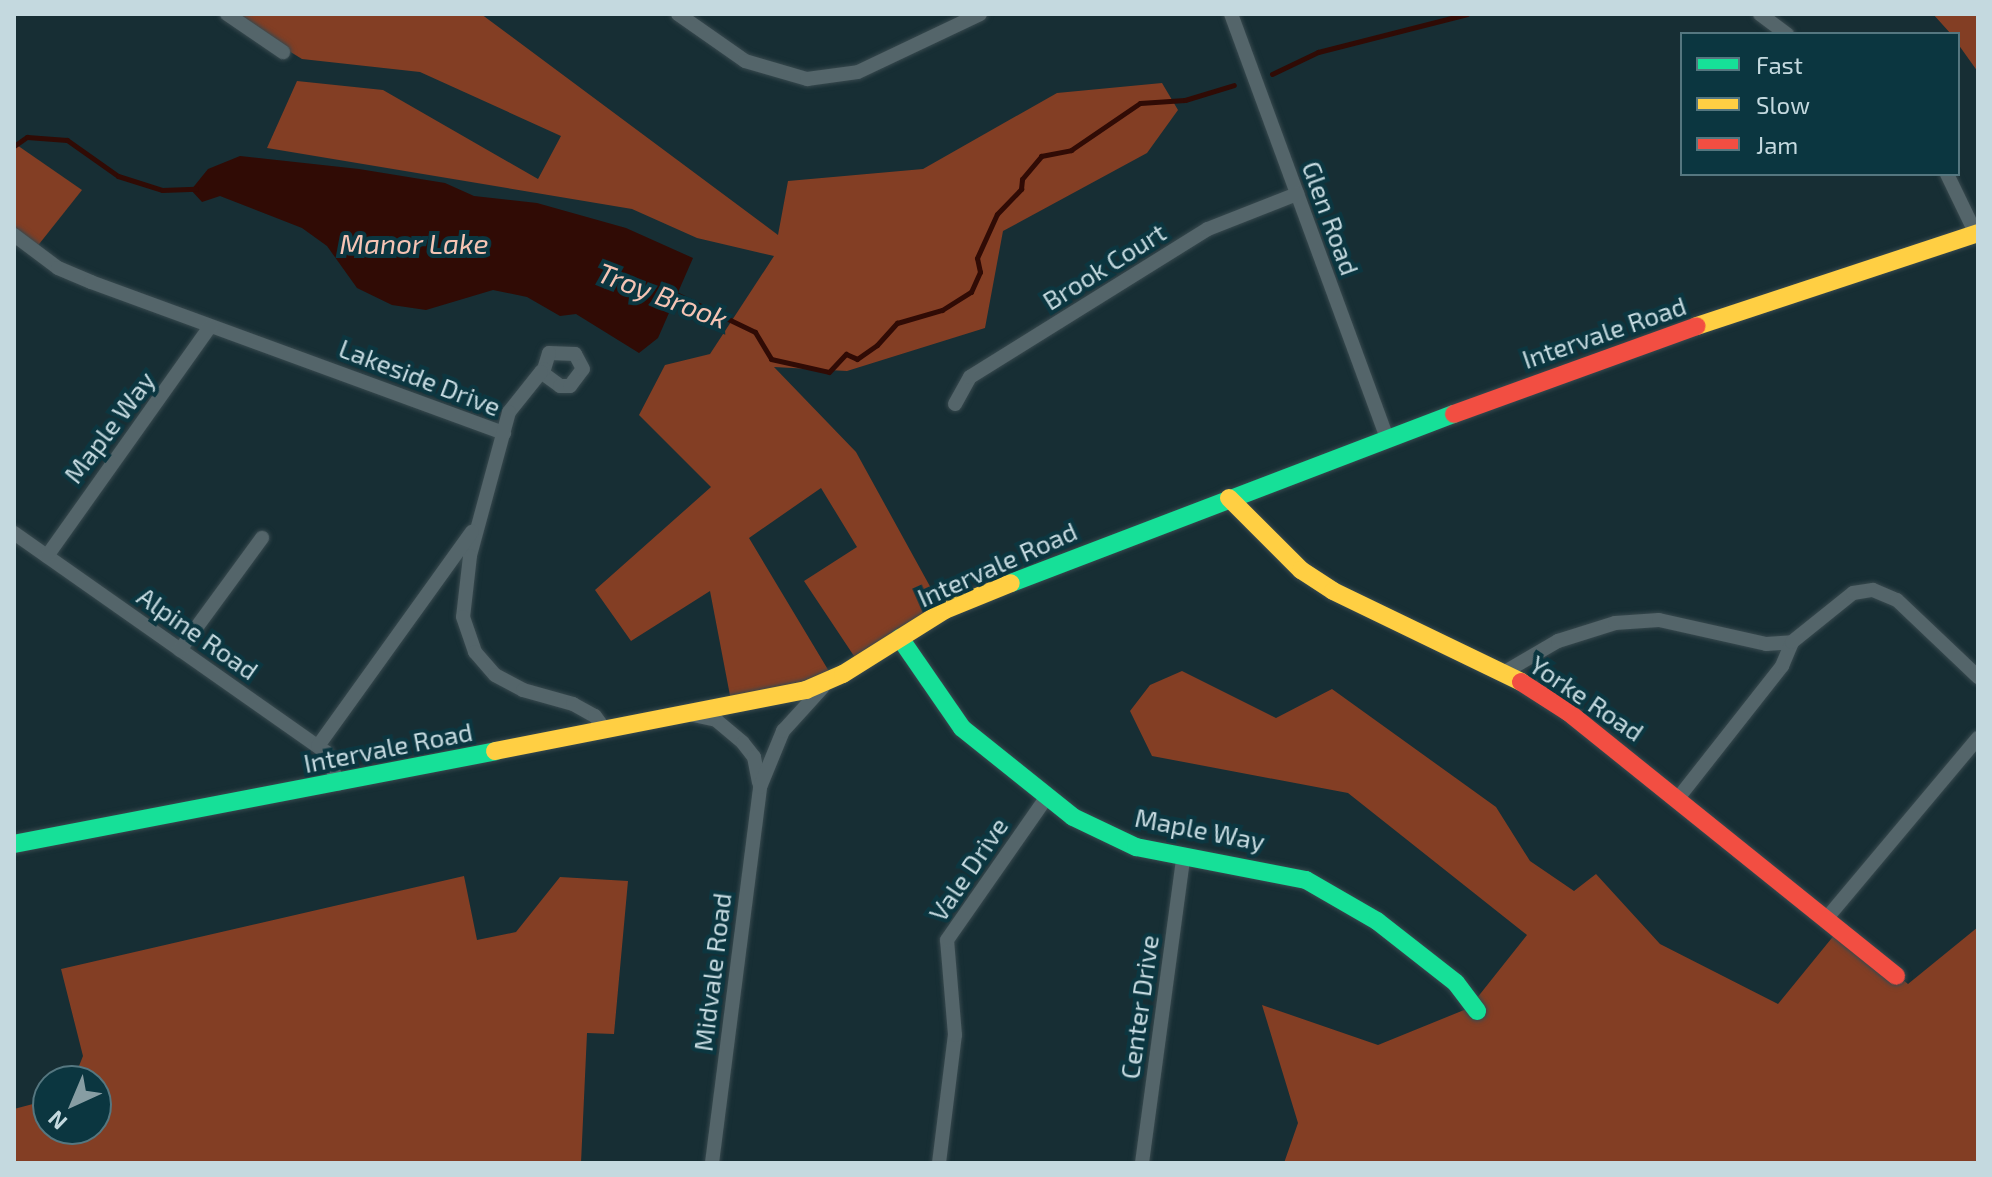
<!DOCTYPE html>
<html>
<head>
<meta charset="utf-8">
<style>
  body { margin:0 }
  #map { position:relative; width:1992px; height:1177px; overflow:hidden; background:#172e34; font-family:"Exo 2",sans-serif }
  div>[style] { position:absolute }
  .forest>* { inset:0; background:#833e24 }
  .water>* { inset:0; background:#300b05 }
  .stream>* { height:5px; margin:-2.5px; padding:0 2.5px; transform-origin:2.5px; border-radius:2.5px; background:#300b05 }
  .roads { filter:drop-shadow(0 0 2px #38494e) drop-shadow(0 0 2px #38494e) }
  .street>* { height:14px; margin:-7px; padding:0 7px; transform-origin:7px; border-radius:7px; background:#54656a }
  .fast>* { height:18px; margin:-9px; padding:0 9px; transform-origin:9px; border-radius:9px; background:#16e098 }
  .slow>* { height:18px; margin:-9px; padding:0 9px; transform-origin:9px; border-radius:9px; background:#ffcf43 }
  .jam>* { height:18px; margin:-9px; padding:0 9px; transform-origin:9px; border-radius:9px; background:#f24e42 }
  span { translate:-50% -50%; white-space:nowrap; text-align:center; line-height:1.15; -webkit-text-stroke:8px #0b3640; paint-order:stroke }
  .street-label { font-size:26px; color:#c4d9df }
  .water-label { font-size:28px; color:#f5c4b4; font-style:italic }
  .frame { position:absolute; inset:0; border:16px solid #c4d9df; pointer-events:none }
  .legend { position:absolute; left:1680px; top:32px; width:280px; height:144px; box-sizing:border-box; background:#0b3640; border:2px solid #557780; margin:0; padding:10px 14px; list-style:none; font-size:24px; color:#c4d9df }
  .legend li { display:flex; align-items:center; gap:16px; height:40px }
  .legend b { width:40px; border:2px solid #557780 }
  .north { position:absolute; left:32px; top:1065px; width:80px; height:80px; box-sizing:border-box; background:#0b3640; border:2px solid #557780; border-radius:50%; rotate:224deg; font-size:22px; font-weight:700; line-height:32px; text-align:center; color:#c4d9df }
  .north::after { content:''; display:block; margin:auto; width:28px; height:36px; background:#879da3; clip-path:polygon(50% 0,100% 100%,50% 72%,0 100%) }
</style>
</head>
<body>
<div id="map">
  <div class="forest">
    <i style="clip-path:polygon(229px 14px,481px 14px,778px 235px,788px 181px,923px 169px,1057px 93px,1162px 83px,1178px 110px,1147px 153px,1003px 231px,985px 328px,847px 371px,774px 367px,856px 452px,943px 610px,858px 662px,804px 581px,857px 547px,821px 488px,749px 538px,830px 673px,732px 706px,710px 591px,631px 641px,595px 590px,711px 487px,639px 415px,665px 365px,710px 354px,774px 256px,697px 238px,632px 209px,267px 148px,297px 81px,383px 90px,538px 179px,561px 136px,420px 72px,302px 59px)"></i>
    <i style="clip-path:polygon(1933px 14px,1978px 14px,1978px 72px,1958px 44px,1958px 34px,1951px 34px)"></i>
    <i style="clip-path:polygon(14px 143px,82px 190px,32px 253px,14px 239px)"></i>
    <i style="clip-path:polygon(1182px 671px,1276px 718px,1332px 689px,1496px 807px,1530px 861px,1574px 891px,1596px 874px,1660px 944px,1778px 1004px,1840px 928px,1908px 984px,1978px 927px,1978px 1163px,1284px 1163px,1298px 1123px,1262px 1005px,1378px 1045px,1469px 1008px,1527px 935px,1348px 793px,1152px 756px,1130px 711px,1150px 685px)"></i>
    <i style="clip-path:polygon(464px 876px,477px 940px,516px 932px,560px 877px,628px 881px,614px 1034px,587px 1033px,581px 1163px,14px 1163px,14px 1109px,48px 1100px,48px 1129px,96px 1129px,96px 1081px,73px 1081px,83px 1056px,61px 969px)"></i>
  </div>
  <div class="water">
    <i style="clip-path:polygon(240px 156px,359px 169px,445px 183px,474px 196px,537px 203px,626px 228px,693px 258px,658px 338px,639px 353px,576px 314px,560px 316px,527px 297px,493px 290px,426px 310px,392px 305px,357px 288px,327px 246px,302px 228px,220px 196px,202px 202px,191px 190px,208px 169px)"></i>
  </div>
  <div class="stream">
    <i style="left:1272px;top:74px;width:51px;rotate:-25.6deg"></i>
    <i style="left:1318px;top:52px;width:154px;rotate:-14.3deg"></i>
    <i style="left:14px;top:146px;width:16px;rotate:-35deg"></i>
    <i style="left:27px;top:137px;width:40px;rotate:4.3deg"></i>
    <i style="left:67px;top:140px;width:62px;rotate:35.2deg"></i>
    <i style="left:118px;top:176px;width:46px;rotate:17.7deg"></i>
    <i style="left:162px;top:190px;width:34px;rotate:-2deg"></i>
    <i style="left:674px;top:293px;width:90px;rotate:25.7deg"></i>
    <i style="left:755px;top:332px;width:31px;rotate:59deg"></i>
    <i style="left:771px;top:359px;width:59px;rotate:12.6deg"></i>
    <i style="left:829px;top:372px;width:25px;rotate:-47deg"></i>
    <i style="left:846px;top:354px;width:12px;rotate:24deg"></i>
    <i style="left:857px;top:359px;width:24px;rotate:-35deg"></i>
    <i style="left:877px;top:345px;width:30px;rotate:-48deg"></i>
    <i style="left:897px;top:323px;width:47px;rotate:-16.1deg"></i>
    <i style="left:942px;top:310px;width:34px;rotate:-32deg"></i>
    <i style="left:971px;top:292px;width:22px;rotate:-66deg"></i>
    <i style="left:980px;top:272px;width:14px;rotate:-102deg"></i>
    <i style="left:977px;top:258px;width:48px;rotate:-65.6deg"></i>
    <i style="left:997px;top:214px;width:35px;rotate:-46deg"></i>
    <i style="left:1021px;top:189px;width:10px;rotate:-84deg"></i>
    <i style="left:1022px;top:179px;width:30px;rotate:-50deg"></i>
    <i style="left:1041px;top:156px;width:31px;rotate:-11deg"></i>
    <i style="left:1071px;top:150px;width:83px;rotate:-34.3deg"></i>
    <i style="left:1140px;top:103px;width:45px;rotate:-3.8deg"></i>
    <i style="left:1185px;top:100px;width:51px;rotate:-17deg"></i>
  </div>
  <div class="roads">
    <div class="street">
      <i style="left:227px;top:14px;width:68px;rotate:34.2deg"></i>
      <i style="left:678px;top:14px;width:82px;rotate:35deg"></i>
      <i style="left:745px;top:61px;width:65px;rotate:16.2deg"></i>
      <i style="left:807px;top:79px;width:51px;rotate:-7.8deg"></i>
      <i style="left:858px;top:72px;width:135px;rotate:-25.4deg"></i>
      <i style="left:1231px;top:14px;width:452px;rotate:69.8deg"></i>
      <i style="left:1760px;top:14px;width:34px;rotate:37deg"></i>
      <i style="left:1947px;top:174px;width:67px;rotate:64.2deg"></i>
      <i style="left:14px;top:235px;width:55px;rotate:36.9deg"></i>
      <i style="left:58px;top:268px;width:36px;rotate:23deg"></i>
      <i style="left:91px;top:282px;width:440px;rotate:20.1deg"></i>
      <i style="left:541px;top:372px;width:24px;rotate:36deg"></i>
      <i style="left:560px;top:386px;width:10px"></i>
      <i style="left:570px;top:386px;width:21px;rotate:-53deg"></i>
      <i style="left:583px;top:369px;width:17px;rotate:-118deg"></i>
      <i style="left:575px;top:354px;width:26px;rotate:-178deg"></i>
      <i style="left:549px;top:353px;width:17px;rotate:107deg"></i>
      <i style="left:544px;top:369px;width:4px;rotate:135deg"></i>
      <i style="left:541px;top:372px;width:51px;rotate:128.7deg"></i>
      <i style="left:509px;top:412px;width:149px;rotate:105.2deg"></i>
      <i style="left:470px;top:556px;width:61px;rotate:96.5deg"></i>
      <i style="left:463px;top:617px;width:37px;rotate:71deg"></i>
      <i style="left:475px;top:652px;width:30px;rotate:49deg"></i>
      <i style="left:495px;top:675px;width:32px;rotate:28deg"></i>
      <i style="left:523px;top:690px;width:52px;rotate:15.6deg"></i>
      <i style="left:573px;top:704px;width:25px;rotate:29deg"></i>
      <i style="left:595px;top:716px;width:17px;rotate:54deg"></i>
      <i style="left:955px;top:404px;width:31px;rotate:-61deg"></i>
      <i style="left:970px;top:377px;width:280px;rotate:-31.9deg"></i>
      <i style="left:1208px;top:229px;width:96px;rotate:-21.5deg"></i>
      <i style="left:14px;top:533px;width:381px;rotate:35.1deg"></i>
      <i style="left:326px;top:752px;width:34px;rotate:69deg"></i>
      <i style="left:47px;top:556px;width:281px;rotate:-54.6deg"></i>
      <i style="left:180px;top:650px;width:139px;rotate:-53.8deg"></i>
      <i style="left:1503px;top:673px;width:64px;rotate:-30.2deg"></i>
      <i style="left:1558px;top:641px;width:60px;rotate:-17.5deg"></i>
      <i style="left:1615px;top:623px;width:44px;rotate:-3.9deg"></i>
      <i style="left:1659px;top:620px;width:110px;rotate:12.6deg"></i>
      <i style="left:1766px;top:644px;width:26px;rotate:-4deg"></i>
      <i style="left:693px;top:715px;width:24px;rotate:12deg"></i>
      <i style="left:716px;top:720px;width:35px;rotate:40deg"></i>
      <i style="left:743px;top:743px;width:18px;rotate:52deg"></i>
      <i style="left:754px;top:757px;width:26px;rotate:79deg"></i>
      <i style="left:318px;top:746px;width:264px;rotate:-54.3deg"></i>
      <i style="left:1679px;top:797px;width:167px;rotate:-51.8deg"></i>
      <i style="left:1782px;top:666px;width:26px;rotate:-67deg"></i>
      <i style="left:1792px;top:642px;width:78px;rotate:-38.8deg"></i>
      <i style="left:1853px;top:593px;width:20px;rotate:-9deg"></i>
      <i style="left:1873px;top:590px;width:26px;rotate:23deg"></i>
      <i style="left:1897px;top:600px;width:112px;rotate:43.5deg"></i>
      <i style="left:1827px;top:918px;width:235px;rotate:-50deg"></i>
      <i style="left:712px;top:1163px;width:379px;rotate:-82.7deg"></i>
      <i style="left:760px;top:787px;width:61px;rotate:-67.7deg"></i>
      <i style="left:783px;top:731px;width:59px;rotate:-47.7deg"></i>
      <i style="left:939px;top:1163px;width:129px;rotate:-82.9deg"></i>
      <i style="left:955px;top:1035px;width:95px;rotate:-94.8deg"></i>
      <i style="left:947px;top:940px;width:173px;rotate:-55.1deg"></i>
      <i style="left:1142px;top:1163px;width:308px;rotate:-82.3deg"></i>
    </div>
    <div class="fast">
      <i style="left:1011px;top:583px;width:474px;rotate:-20.9deg"></i>
      <i style="left:900px;top:638px;width:109px;rotate:55.4deg"></i>
      <i style="left:962px;top:728px;width:142px;rotate:38.7deg"></i>
      <i style="left:1073px;top:817px;width:70px;rotate:25.5deg"></i>
      <i style="left:1136px;top:847px;width:173px;rotate:11deg"></i>
      <i style="left:1306px;top:880px;width:82px;rotate:30deg"></i>
      <i style="left:1377px;top:921px;width:100px;rotate:38.1deg"></i>
      <i style="left:1456px;top:983px;width:35px;rotate:53deg"></i>
      <i style="left:14px;top:844px;width:490px;rotate:-10.9deg"></i>
    </div>
    <div class="slow">
      <i style="left:1697px;top:326px;width:296px;rotate:-18.3deg"></i>
      <i style="left:1229px;top:498px;width:102px;rotate:45deg"></i>
      <i style="left:1301px;top:570px;width:38px;rotate:33deg"></i>
      <i style="left:1333px;top:591px;width:209px;rotate:25.8deg"></i>
      <i style="left:495px;top:751px;width:317px;rotate:-11.1deg"></i>
      <i style="left:806px;top:690px;width:40px;rotate:-23.4deg"></i>
      <i style="left:843px;top:674px;width:120px;rotate:-32.1deg"></i>
      <i style="left:945px;top:610px;width:71px;rotate:-22.2deg"></i>
    </div>
    <div class="jam">
      <i style="left:1454px;top:414px;width:258px;rotate:-19.9deg"></i>
      <i style="left:1521px;top:682px;width:56px;rotate:32.6deg"></i>
      <i style="left:1568px;top:712px;width:421px;rotate:38.8deg"></i>
    </div>
  </div>
  <div class="street-label">
    <span style="left:1331px;top:218px;rotate:70deg">Glen Road</span>
    <span style="left:1104px;top:266px;rotate:-32deg">Brook Court</span>
    <span style="left:1604px;top:332px;rotate:-19deg">Intervale Road</span>
    <span style="left:420px;top:377px;rotate:21deg">Lakeside Drive</span>
    <span style="left:109px;top:427px;rotate:-53deg">Maple Way</span>
    <span style="left:997px;top:564px;rotate:-24deg">Intervale Road</span>
    <span style="left:198px;top:633px;rotate:35deg">Alpine Road</span>
    <span style="left:1587px;top:698px;rotate:34deg">Yorke Road</span>
    <span style="left:388px;top:747px;rotate:-11deg">Intervale Road</span>
    <span style="left:1200px;top:829px;rotate:11deg">Maple Way</span>
    <span style="left:968px;top:869px;rotate:-56deg">Vale Drive</span>
    <span style="left:712px;top:972px;rotate:-83deg">Midvale Road</span>
    <span style="left:1139px;top:1007px;rotate:-82deg">Center Drive</span>
  </div>
  <div class="water-label">
    <span style="left:414px;top:243px">Manor Lake</span>
    <span style="left:663px;top:295px;rotate:21deg">Troy Brook</span>
  </div>
  <div class="frame"></div>
  <ul class="legend">
  <li><b style="height:10px;background:#16e098"></b>Fast</li>
  <li><b style="height:10px;background:#ffcf43"></b>Slow</li>
  <li><b style="height:10px;background:#f24e42"></b>Jam</li>
  </ul>
  <div class="north">N</div>
</div>
</body>
</html>
